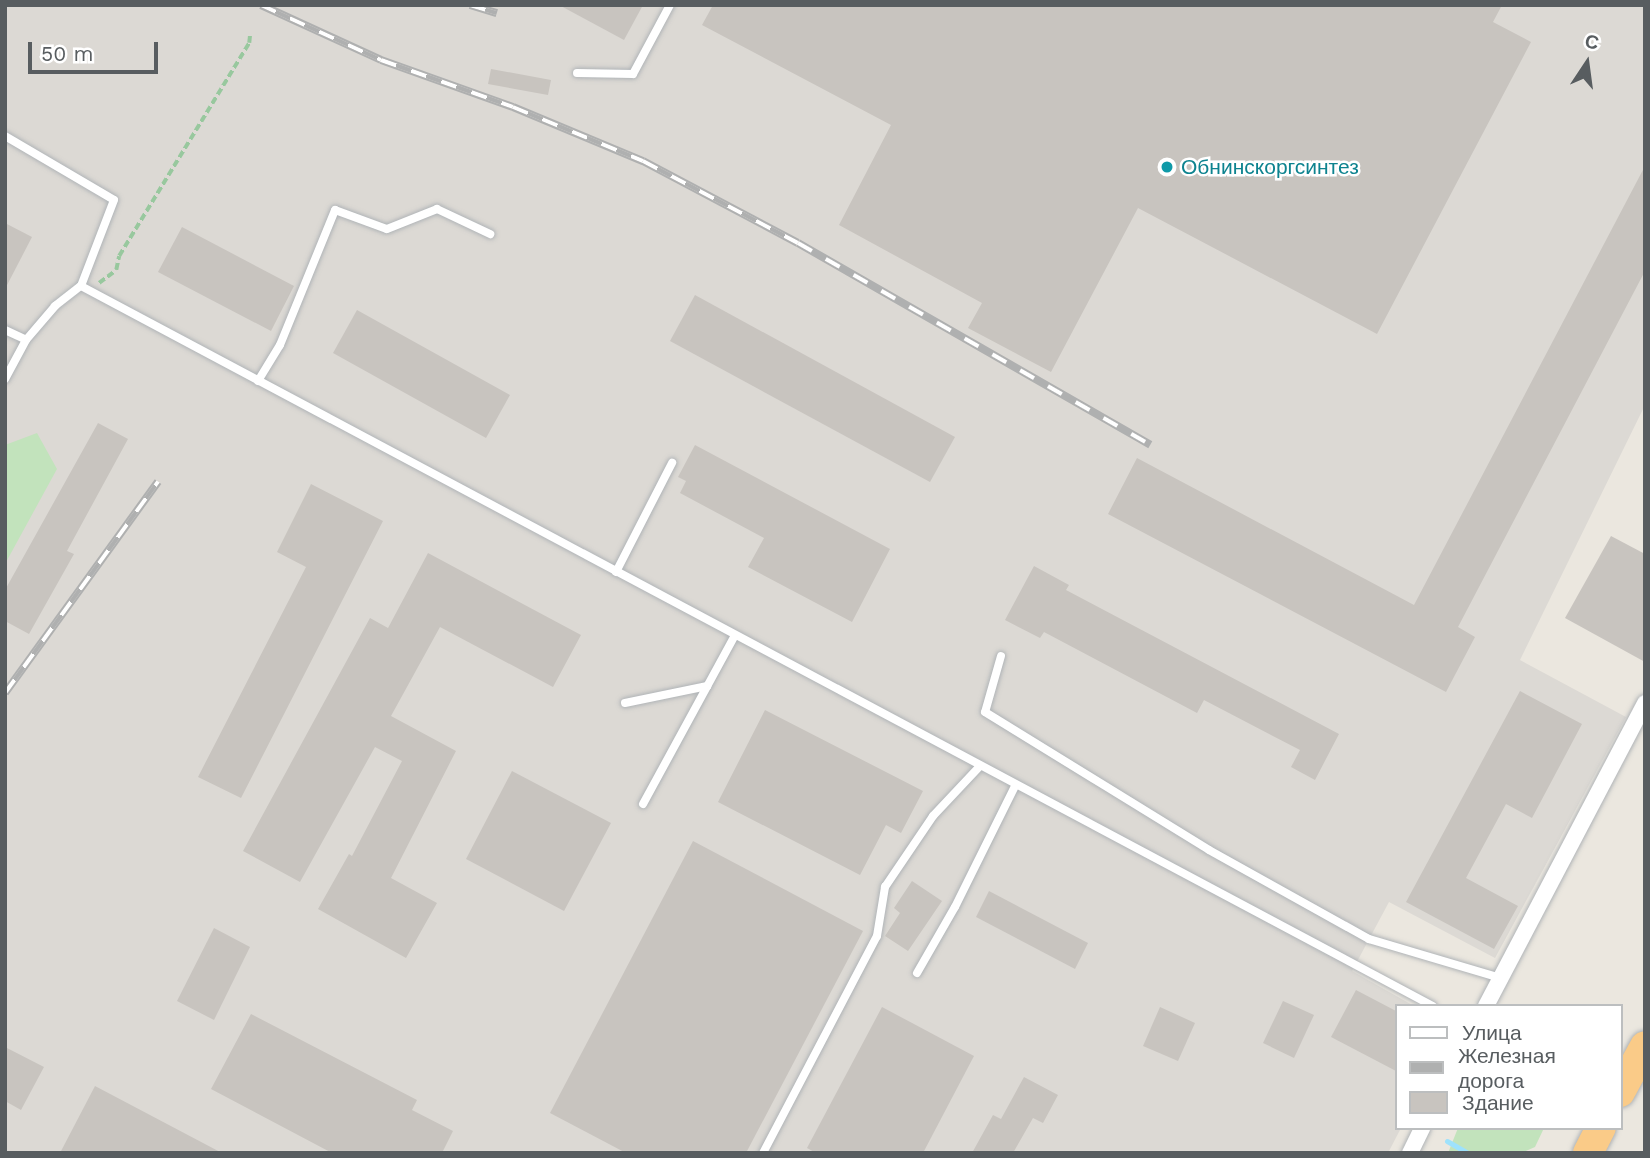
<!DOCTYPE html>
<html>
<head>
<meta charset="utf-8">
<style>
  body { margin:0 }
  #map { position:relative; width:1650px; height:1158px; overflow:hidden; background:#ebe7df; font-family:"Work Sans",sans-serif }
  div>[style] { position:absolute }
  .industrial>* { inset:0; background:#dcd9d4 }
  .green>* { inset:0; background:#c2e3bc }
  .stream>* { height:5px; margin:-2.5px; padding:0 2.5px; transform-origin:2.5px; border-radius:2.5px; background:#9ee2fc }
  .building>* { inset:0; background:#c8c4bf }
  .path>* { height:3.5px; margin-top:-1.75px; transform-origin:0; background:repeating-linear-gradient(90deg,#98c89e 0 7px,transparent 0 10.5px) }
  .roads { filter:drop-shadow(0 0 2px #b0b4b7) drop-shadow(0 0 2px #b0b4b7) }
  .lane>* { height:8px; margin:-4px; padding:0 4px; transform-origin:4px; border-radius:4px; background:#fff }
  .street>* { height:16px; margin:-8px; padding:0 8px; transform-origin:8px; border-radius:8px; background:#fff }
  .highway>* { height:30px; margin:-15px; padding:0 15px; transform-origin:15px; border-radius:15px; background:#facb88 }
  .rail>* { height:8px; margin-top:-4px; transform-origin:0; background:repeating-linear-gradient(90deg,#fff 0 16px,#afb0b0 0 32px); box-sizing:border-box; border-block:2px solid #afb0b0 }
  .dots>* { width:19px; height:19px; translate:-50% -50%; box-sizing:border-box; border:4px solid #fff; border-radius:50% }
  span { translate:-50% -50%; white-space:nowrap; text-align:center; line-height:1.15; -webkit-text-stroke:5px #fff; paint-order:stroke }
  .culture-label { font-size:21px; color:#0d838f }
  .left { translate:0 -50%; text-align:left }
  .frame { position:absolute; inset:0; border:7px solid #585d60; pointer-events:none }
  .legend { position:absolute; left:1395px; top:1004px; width:228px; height:126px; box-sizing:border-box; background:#fff; border:2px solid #bcbebf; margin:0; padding:9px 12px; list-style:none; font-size:21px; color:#585d60 }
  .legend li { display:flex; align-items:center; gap:14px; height:35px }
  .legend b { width:35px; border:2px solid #bcbebf }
  .north { position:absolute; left:1552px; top:28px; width:70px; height:70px; -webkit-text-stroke:5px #fff; paint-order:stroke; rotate:13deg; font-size:19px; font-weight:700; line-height:28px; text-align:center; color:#585d60 }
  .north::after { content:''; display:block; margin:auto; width:24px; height:32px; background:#585d60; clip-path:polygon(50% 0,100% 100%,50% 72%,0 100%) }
  .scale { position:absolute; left:28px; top:42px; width:130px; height:32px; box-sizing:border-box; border:4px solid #585d60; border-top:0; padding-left:9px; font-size:21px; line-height:24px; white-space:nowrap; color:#585d60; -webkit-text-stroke:5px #fff; paint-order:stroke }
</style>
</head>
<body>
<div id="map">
  <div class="industrial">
    <i style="clip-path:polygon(5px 5px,1645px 5px,1645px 405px,1520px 660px,1626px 717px,1495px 958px,1389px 902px,1352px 971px,1414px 1006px,1396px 1006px,1396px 1128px,1401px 1128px,1388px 1153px,5px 1153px)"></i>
  </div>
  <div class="green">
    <i style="clip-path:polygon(37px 433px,57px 469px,5px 564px,5px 445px)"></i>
    <i style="clip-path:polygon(1458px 1128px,1544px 1128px,1535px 1147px,1521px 1153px,1448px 1153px)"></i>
  </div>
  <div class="stream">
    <i style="left:1447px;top:1141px;width:24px;rotate:30deg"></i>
  </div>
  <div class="building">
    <i style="clip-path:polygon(559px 5px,643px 5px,624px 40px)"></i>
    <i style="clip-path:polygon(713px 5px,1502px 5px,1493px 22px,1531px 42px,1377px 334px,1138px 208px,1051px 372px,968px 328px,982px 303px,839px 225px,891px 125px,702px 25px)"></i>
    <i style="clip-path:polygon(491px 69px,551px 80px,548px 95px,488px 84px)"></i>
    <i style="clip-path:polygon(1645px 166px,1645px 271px,1458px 627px,1475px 637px,1446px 692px,1108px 514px,1137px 458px,1414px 605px)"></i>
    <i style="clip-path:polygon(5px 223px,32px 237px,5px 289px)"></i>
    <i style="clip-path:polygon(182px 227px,294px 286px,271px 331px,158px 272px)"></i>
    <i style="clip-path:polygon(695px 295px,955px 437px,930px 482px,670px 341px)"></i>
    <i style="clip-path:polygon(357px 310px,510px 395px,486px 438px,333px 353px)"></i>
    <i style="clip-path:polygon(98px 423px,128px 439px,67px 551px,74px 554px,29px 634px,5px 621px,5px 590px)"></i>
    <i style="clip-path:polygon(695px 445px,890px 549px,852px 622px,748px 567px,764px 538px,680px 493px,686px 481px,678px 477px)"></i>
    <i style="clip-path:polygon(311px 484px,383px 521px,241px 798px,198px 777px,306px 567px,277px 552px)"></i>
    <i style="clip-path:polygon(1611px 536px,1645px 554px,1645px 662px,1565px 618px)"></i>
    <i style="clip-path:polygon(428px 553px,581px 635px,553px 687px,440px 627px,391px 716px,456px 751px,391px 878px,437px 903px,406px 958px,318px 909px,349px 854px,352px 856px,402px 761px,375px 747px,300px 882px,243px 851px,370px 618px,388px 628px)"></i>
    <i style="clip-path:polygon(1034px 566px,1069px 585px,1066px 590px,1339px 734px,1315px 780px,1291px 767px,1300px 750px,1204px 700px,1197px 713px,1044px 632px,1040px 638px,1005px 620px)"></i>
    <i style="clip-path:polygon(1520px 691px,1582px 724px,1532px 818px,1506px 804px,1466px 878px,1518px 906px,1494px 949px,1406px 902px)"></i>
    <i style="clip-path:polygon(765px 710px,923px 791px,901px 833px,886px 825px,860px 875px,718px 802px)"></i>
    <i style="clip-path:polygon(512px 771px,611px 823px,564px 911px,466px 859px)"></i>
    <i style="clip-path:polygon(693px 841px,863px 931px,746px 1153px,626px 1153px,550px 1113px)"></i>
    <i style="clip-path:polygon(912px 881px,942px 901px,908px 951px,885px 936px,900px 913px,894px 908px)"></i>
    <i style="clip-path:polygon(989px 891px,1088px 943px,1075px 969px,976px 917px)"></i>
    <i style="clip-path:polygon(214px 928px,250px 947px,214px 1020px,177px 1001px)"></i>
    <i style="clip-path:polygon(1356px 990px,1396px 1011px,1396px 1071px,1331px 1037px)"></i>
    <i style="clip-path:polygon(1283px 1001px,1314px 1015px,1294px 1058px,1263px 1043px)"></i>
    <i style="clip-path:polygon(882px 1007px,974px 1056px,923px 1153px,816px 1153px,807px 1148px)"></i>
    <i style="clip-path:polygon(1160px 1007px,1195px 1023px,1178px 1061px,1143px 1046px)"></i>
    <i style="clip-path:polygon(251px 1014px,417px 1100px,412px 1110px,453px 1131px,442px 1153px,332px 1153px,211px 1089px)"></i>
    <i style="clip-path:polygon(5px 1047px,44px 1067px,21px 1110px,5px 1101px)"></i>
    <i style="clip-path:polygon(1024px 1077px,1058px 1095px,1043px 1123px,1033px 1118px,1013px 1153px,972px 1153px,993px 1115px,1001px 1119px)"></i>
    <i style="clip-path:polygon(95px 1086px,222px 1153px,60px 1153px)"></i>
  </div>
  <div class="path">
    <i style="left:99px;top:283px;width:21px;rotate:-37deg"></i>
    <i style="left:116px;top:270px;width:14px;rotate:-78deg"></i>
    <i style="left:119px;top:256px;width:250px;rotate:-58.6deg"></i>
    <i style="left:249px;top:43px;width:10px;rotate:-84deg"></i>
  </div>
  <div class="roads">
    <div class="lane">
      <i style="left:577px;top:73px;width:56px;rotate:1deg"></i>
      <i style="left:633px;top:74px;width:78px;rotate:-61.8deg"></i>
      <i style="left:5px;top:136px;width:126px;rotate:30.4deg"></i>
      <i style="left:114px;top:200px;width:92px;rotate:111deg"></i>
      <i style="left:81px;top:286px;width:1532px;rotate:28.04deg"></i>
      <i style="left:5px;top:330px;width:23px;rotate:25deg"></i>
      <i style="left:5px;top:379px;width:44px;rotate:-61.7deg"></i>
      <i style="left:26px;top:340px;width:45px;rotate:-49.5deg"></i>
      <i style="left:55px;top:306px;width:33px;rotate:-38deg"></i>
      <i style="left:258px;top:381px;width:42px;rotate:-58.6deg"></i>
      <i style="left:280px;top:345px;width:146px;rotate:-67.8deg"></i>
      <i style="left:335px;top:210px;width:55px;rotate:20.1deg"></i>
      <i style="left:387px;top:229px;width:54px;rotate:-21.8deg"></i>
      <i style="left:437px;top:209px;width:59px;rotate:25.3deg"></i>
      <i style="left:616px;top:572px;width:123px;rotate:-62.8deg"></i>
      <i style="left:1001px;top:656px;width:58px;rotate:105.9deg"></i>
      <i style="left:985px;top:712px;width:263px;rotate:31.6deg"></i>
      <i style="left:1209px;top:850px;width:183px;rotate:29.1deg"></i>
      <i style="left:1369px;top:939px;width:138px;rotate:16.5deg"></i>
      <i style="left:625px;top:703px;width:84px;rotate:-11.7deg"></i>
      <i style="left:643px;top:804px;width:192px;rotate:-61.4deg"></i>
      <i style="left:917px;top:973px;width:76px;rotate:-60.1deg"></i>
      <i style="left:955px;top:907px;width:135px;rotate:-63.6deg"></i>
      <i style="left:763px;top:1153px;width:245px;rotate:-62.3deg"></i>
      <i style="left:877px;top:936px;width:50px;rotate:-80.7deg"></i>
      <i style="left:885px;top:887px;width:86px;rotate:-55.9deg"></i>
      <i style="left:933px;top:816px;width:69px;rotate:-46.8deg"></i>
    </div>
    <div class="street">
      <i style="left:1486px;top:1006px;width:342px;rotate:-62.3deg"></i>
      <i style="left:1410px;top:1153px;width:28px;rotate:-64deg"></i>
    </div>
    <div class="highway">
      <i style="left:1620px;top:1092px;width:52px;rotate:-61.5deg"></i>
      <i style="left:1588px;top:1153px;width:28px;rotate:-63deg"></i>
    </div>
  </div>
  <div class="rail">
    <i style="left:261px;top:5px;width:132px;rotate:24.6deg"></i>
    <i style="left:381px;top:60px;width:140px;rotate:19.6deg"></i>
    <i style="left:513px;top:107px;width:141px;rotate:22.6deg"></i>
    <i style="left:643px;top:161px;width:175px;rotate:27.9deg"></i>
    <i style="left:798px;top:243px;width:406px;rotate:29.8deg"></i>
    <i style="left:470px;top:5px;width:28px;rotate:17deg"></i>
    <i style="left:5px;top:693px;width:261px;rotate:-54.1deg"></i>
  </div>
  <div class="dots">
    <i style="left:1167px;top:167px;background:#0f9aa8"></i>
  </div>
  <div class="culture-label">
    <span class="left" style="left:1181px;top:167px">Обнинскоргсинтез</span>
  </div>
  <div class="frame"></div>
  <ul class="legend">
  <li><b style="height:9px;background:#fff"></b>Улица</li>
  <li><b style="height:9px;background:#afb0b0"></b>Железная дорога</li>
  <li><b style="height:19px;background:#c8c4bf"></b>Здание</li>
  </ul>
  <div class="north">С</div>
  <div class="scale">50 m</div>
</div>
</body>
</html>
